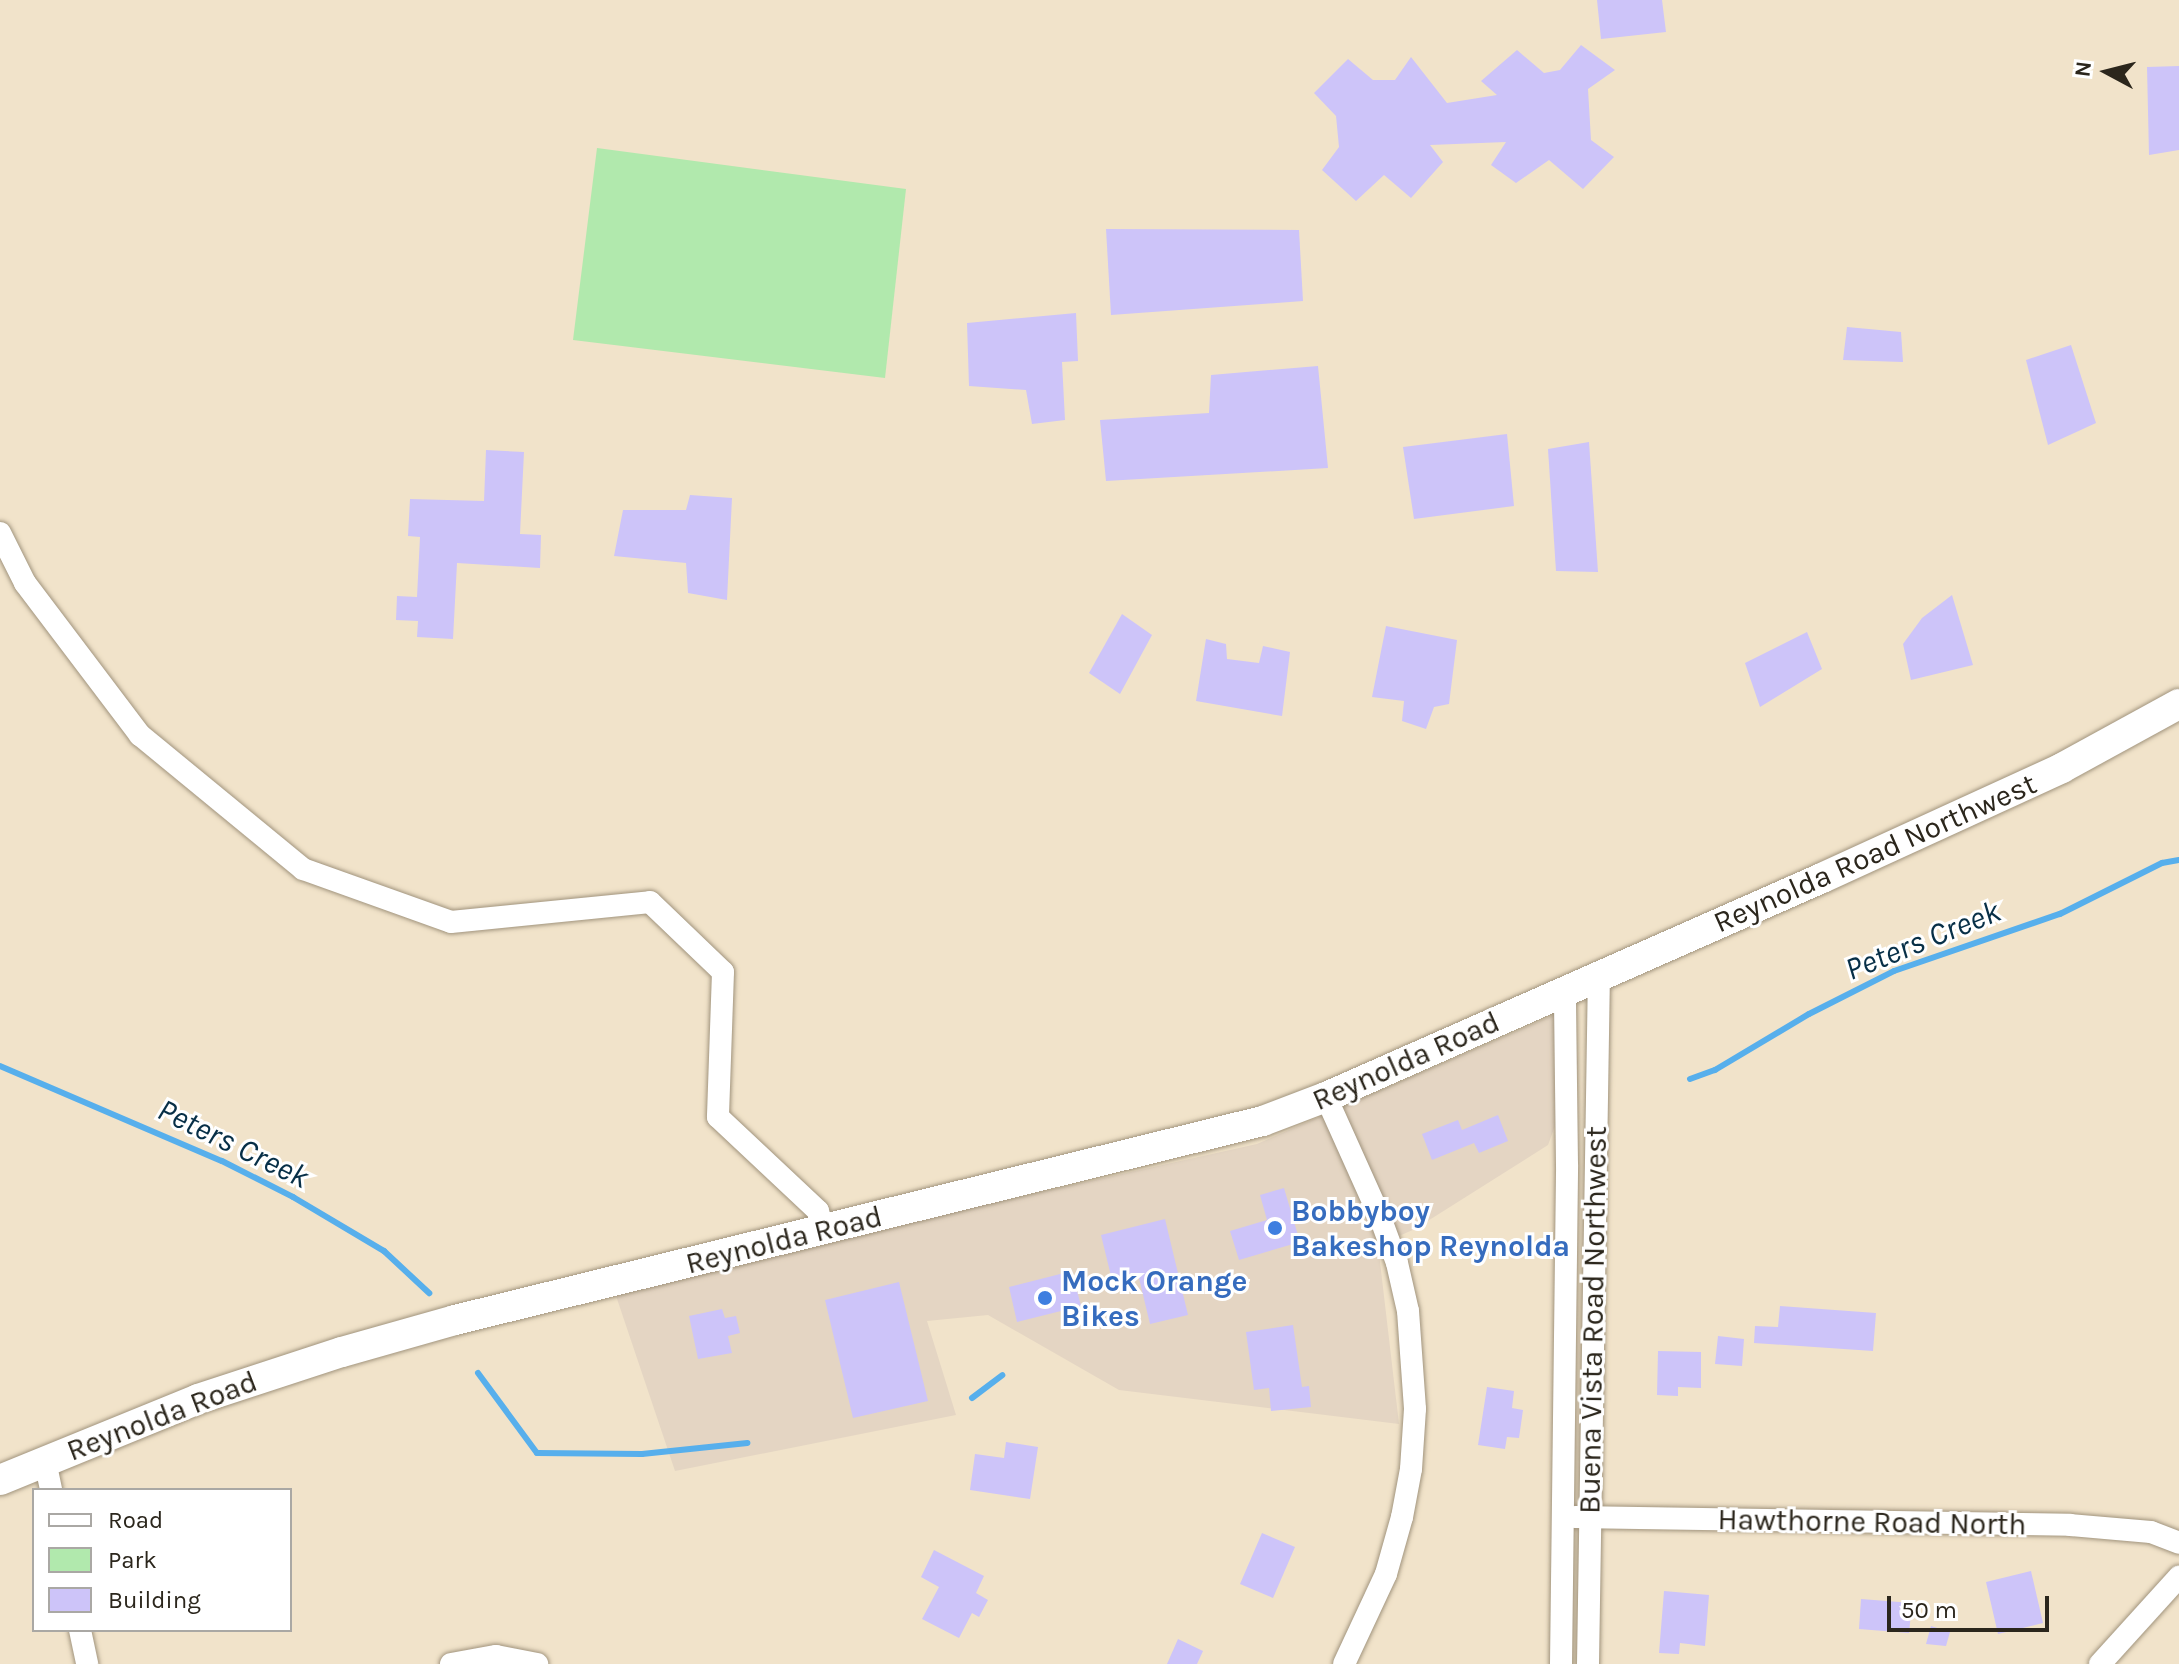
<!DOCTYPE html>
<html>
<head>
<meta charset="utf-8">
<style>
  body { margin:0 }
  #map { position:relative; width:2179px; height:1664px; overflow:hidden; background:#f1e3ca; font-family:Karla,sans-serif }
  div>[style] { position:absolute }
  .commercial>* { inset:0; background:#e4d5c3 }
  .green>* { inset:0; background:#b1e9ad }
  .stream>* { height:6px; margin:-3px; padding:0 3px; transform-origin:3px; border-radius:3px; background:#57afec }
  .building>* { inset:0; background:#cdc4f9 }
  .roads { filter:drop-shadow(0 0 2px #a1947d) drop-shadow(0 0 2px #a1947d) }
  .minor>* { height:22px; margin:-11px; padding:0 11px; transform-origin:11px; border-radius:11px; background:#fff }
  .major>* { height:30px; margin:-15px; padding:0 15px; transform-origin:15px; border-radius:15px; background:#fff }
  .dots>* { width:22px; height:22px; translate:-50% -50%; box-sizing:border-box; border:4px solid #fff; border-radius:50% }
  span { translate:-50% -50%; white-space:nowrap; text-align:center; line-height:1.15; -webkit-text-stroke:6px #fff; paint-order:stroke }
  .street-label { font-size:30px; color:#2b261c }
  .shop-label { font-size:30px; color:#366cbe; font-weight:700 }
  .left { translate:0 -50%; text-align:left }
  .water-label { font-size:32px; color:#072f47; font-style:italic }
  .legend { position:absolute; left:32px; top:1488px; width:260px; height:144px; box-sizing:border-box; background:#fff; border:2px solid #aaa8a4; margin:0; padding:10px 14px; list-style:none; font-size:24px; color:#2b261c }
  .legend li { display:flex; align-items:center; gap:16px; height:40px }
  .legend b { width:40px; border:2px solid #aaa8a4 }
  .north { position:absolute; left:2067px; top:32px; width:80px; height:80px; -webkit-text-stroke:6px #fff; paint-order:stroke; rotate:277deg; font-size:22px; font-weight:700; line-height:32px; text-align:center; color:#2b261c }
  .north::after { content:''; display:block; margin:auto; width:28px; height:36px; background:#2b261c; clip-path:polygon(50% 0,100% 100%,50% 72%,0 100%) }
  .scale { position:absolute; left:1887px; top:1596px; width:162px; height:36px; box-sizing:border-box; border:4px solid #2b261c; border-top:0; padding-left:10px; font-size:24px; line-height:28px; white-space:nowrap; color:#2b261c; -webkit-text-stroke:6px #fff; paint-order:stroke }
</style>
</head>
<body>
<div id="map">
  <div class="commercial">
    <i style="clip-path:polygon(1568px 1009px,1578px 1063px,1548px 1145px,1415px 1229px,1378px 1245px,1399px 1424px,1119px 1390px,988px 1315px,927px 1321px,956px 1415px,675px 1471px,613px 1287px,1257px 1144px)"></i>
  </div>
  <div class="green">
    <i style="clip-path:polygon(597px 148px,906px 189px,885px 378px,573px 340px)"></i>
  </div>
  <div class="stream">
    <i style="left:0;top:1066px;width:241px;rotate:23.2deg"></i>
    <i style="left:222px;top:1161px;width:80px;rotate:26.9deg"></i>
    <i style="left:293px;top:1197px;width:106px;rotate:30.7deg"></i>
    <i style="left:384px;top:1251px;width:62px;rotate:43deg"></i>
    <i style="left:1690px;top:1079px;width:27px;rotate:-20deg"></i>
    <i style="left:1715px;top:1070px;width:109px;rotate:-30.8deg"></i>
    <i style="left:1809px;top:1014px;width:95px;rotate:-26.8deg"></i>
    <i style="left:1894px;top:971px;width:176px;rotate:-19deg"></i>
    <i style="left:2060px;top:914px;width:114px;rotate:-26.6deg"></i>
    <i style="left:2162px;top:863px;width:17px;rotate:-10deg"></i>
    <i style="left:478px;top:1373px;width:99px;rotate:53.6deg"></i>
    <i style="left:537px;top:1453px;width:105px;rotate:0.5deg"></i>
    <i style="left:642px;top:1454px;width:106px;rotate:-6deg"></i>
    <i style="left:972px;top:1398px;width:38px;rotate:-37deg"></i>
  </div>
  <div class="building">
    <i style="clip-path:polygon(1597px 0,1662px 0,1666px 32px,1601px 39px)"></i>
    <i style="clip-path:polygon(1581px 45px,1615px 70px,1588px 89px,1591px 140px,1614px 157px,1583px 189px,1549px 160px,1516px 183px,1491px 165px,1506px 142px,1430px 145px,1443px 162px,1411px 198px,1384px 175px,1356px 201px,1322px 170px,1339px 147px,1336px 116px,1314px 93px,1348px 59px,1373px 80px,1395px 80px,1411px 57px,1447px 103px,1497px 95px,1481px 81px,1517px 50px,1544px 73px,1560px 70px)"></i>
    <i style="clip-path:polygon(2179px 66px,2179px 150px,2149px 155px,2147px 67px)"></i>
    <i style="clip-path:polygon(1106px 229px,1299px 230px,1303px 301px,1111px 315px)"></i>
    <i style="clip-path:polygon(1076px 313px,1078px 361px,1062px 362px,1065px 420px,1032px 424px,1026px 390px,969px 386px,967px 323px)"></i>
    <i style="clip-path:polygon(1847px 327px,1901px 332px,1903px 362px,1843px 360px)"></i>
    <i style="clip-path:polygon(2071px 345px,2096px 423px,2048px 445px,2026px 360px)"></i>
    <i style="clip-path:polygon(1318px 366px,1328px 468px,1106px 481px,1100px 420px,1209px 413px,1211px 375px)"></i>
    <i style="clip-path:polygon(1507px 434px,1514px 506px,1414px 519px,1403px 447px)"></i>
    <i style="clip-path:polygon(1589px 442px,1598px 572px,1556px 571px,1548px 449px)"></i>
    <i style="clip-path:polygon(486px 450px,524px 452px,520px 534px,541px 535px,540px 568px,457px 563px,453px 639px,417px 637px,418px 621px,396px 620px,397px 596px,417px 597px,420px 537px,408px 536px,410px 499px,484px 501px)"></i>
    <i style="clip-path:polygon(690px 495px,732px 498px,727px 600px,688px 593px,686px 563px,614px 556px,623px 510px,686px 510px)"></i>
    <i style="clip-path:polygon(1952px 595px,1973px 665px,1911px 680px,1903px 644px,1922px 618px)"></i>
    <i style="clip-path:polygon(1122px 614px,1152px 635px,1120px 694px,1089px 673px)"></i>
    <i style="clip-path:polygon(1386px 626px,1457px 640px,1449px 704px,1434px 707px,1426px 729px,1402px 721px,1404px 701px,1372px 697px)"></i>
    <i style="clip-path:polygon(1807px 632px,1822px 669px,1760px 707px,1745px 663px)"></i>
    <i style="clip-path:polygon(1206px 639px,1226px 644px,1227px 659px,1259px 663px,1263px 646px,1290px 652px,1282px 716px,1196px 701px)"></i>
    <i style="clip-path:polygon(1498px 1115px,1508px 1141px,1479px 1153px,1474px 1143px,1432px 1160px,1422px 1134px,1458px 1120px,1462px 1130px)"></i>
    <i style="clip-path:polygon(1284px 1188px,1300px 1242px,1239px 1260px,1230px 1231px,1267px 1220px,1260px 1195px)"></i>
    <i style="clip-path:polygon(1165px 1219px,1188px 1315px,1150px 1324px,1138px 1274px,1112px 1280px,1101px 1235px)"></i>
    <i style="clip-path:polygon(1072px 1271px,1081px 1306px,1017px 1322px,1009px 1287px)"></i>
    <i style="clip-path:polygon(899px 1282px,928px 1401px,853px 1418px,825px 1300px)"></i>
    <i style="clip-path:polygon(1780px 1306px,1876px 1313px,1873px 1351px,1754px 1343px,1755px 1326px,1778px 1327px)"></i>
    <i style="clip-path:polygon(722px 1309px,725px 1318px,736px 1316px,740px 1333px,728px 1336px,732px 1353px,698px 1359px,689px 1316px)"></i>
    <i style="clip-path:polygon(1293px 1325px,1302px 1387px,1309px 1386px,1311px 1407px,1271px 1411px,1269px 1388px,1254px 1390px,1246px 1332px)"></i>
    <i style="clip-path:polygon(1718px 1336px,1744px 1339px,1742px 1366px,1715px 1364px)"></i>
    <i style="clip-path:polygon(1658px 1351px,1701px 1352px,1701px 1388px,1678px 1387px,1678px 1396px,1657px 1395px)"></i>
    <i style="clip-path:polygon(1487px 1387px,1514px 1391px,1512px 1408px,1523px 1410px,1519px 1438px,1507px 1437px,1505px 1449px,1478px 1445px)"></i>
    <i style="clip-path:polygon(1006px 1442px,1038px 1447px,1030px 1499px,970px 1490px,975px 1454px,1004px 1458px)"></i>
    <i style="clip-path:polygon(1262px 1533px,1295px 1547px,1273px 1598px,1240px 1584px)"></i>
    <i style="clip-path:polygon(934px 1550px,984px 1576px,976px 1593px,988px 1600px,979px 1617px,972px 1613px,959px 1638px,922px 1619px,939px 1587px,921px 1577px)"></i>
    <i style="clip-path:polygon(2031px 1571px,2043px 1623px,1998px 1634px,1986px 1582px)"></i>
    <i style="clip-path:polygon(1664px 1591px,1709px 1595px,1705px 1646px,1680px 1643px,1679px 1654px,1659px 1653px)"></i>
    <i style="clip-path:polygon(1861px 1599px,1912px 1603px,1909px 1633px,1859px 1629px)"></i>
    <i style="clip-path:polygon(1931px 1626px,1950px 1632px,1946px 1646px,1926px 1644px)"></i>
    <i style="clip-path:polygon(1178px 1639px,1203px 1651px,1197px 1664px,1167px 1664px)"></i>
  </div>
  <div class="roads">
    <div class="minor">
      <i style="left:0;top:533px;width:56px;rotate:63.4deg"></i>
      <i style="left:25px;top:583px;width:191px;rotate:52.9deg"></i>
      <i style="left:140px;top:735px;width:211px;rotate:39.4deg"></i>
      <i style="left:303px;top:869px;width:157px;rotate:19.7deg"></i>
      <i style="left:451px;top:922px;width:200px;rotate:-5.7deg"></i>
      <i style="left:650px;top:902px;width:101px;rotate:43.8deg"></i>
      <i style="left:723px;top:972px;width:145px;rotate:92deg"></i>
      <i style="left:718px;top:1117px;width:137px;rotate:43.2deg"></i>
      <i style="left:818px;top:1211px;width:20px;rotate:75deg"></i>
      <i style="left:1326px;top:1097px;width:132px;rotate:65.8deg"></i>
      <i style="left:1380px;top:1217px;width:49px;rotate:69.7deg"></i>
      <i style="left:1397px;top:1263px;width:49px;rotate:77.1deg"></i>
      <i style="left:1408px;top:1311px;width:98px;rotate:85.9deg"></i>
      <i style="left:1415px;top:1409px;width:60px;rotate:93.8deg"></i>
      <i style="left:1411px;top:1469px;width:49px;rotate:100.6deg"></i>
      <i style="left:1402px;top:1517px;width:59px;rotate:105.7deg"></i>
      <i style="left:1386px;top:1574px;width:99px;rotate:115deg"></i>
      <i style="left:45px;top:1461px;width:30px;rotate:78deg"></i>
      <i style="left:1575px;top:1517px;width:495px;rotate:0.9deg"></i>
      <i style="left:2070px;top:1525px;width:81px;rotate:4.9deg"></i>
      <i style="left:2151px;top:1532px;width:30px;rotate:21deg"></i>
      <i style="left:80px;top:1630px;width:35px;rotate:78deg"></i>
      <i style="left:451px;top:1664px;width:46px;rotate:-10.1deg"></i>
      <i style="left:496px;top:1656px;width:42px;rotate:11deg"></i>
      <i style="left:1561px;top:1664px;width:499px;rotate:-89.3deg"></i>
      <i style="left:1567px;top:1165px;width:173px;rotate:-90.7deg"></i>
      <i style="left:1588px;top:1664px;width:689px;rotate:-89.09deg"></i>
      <i style="left:2100px;top:1664px;width:118px;rotate:-47.8deg"></i>
    </div>
    <div class="major">
      <i style="left:0;top:1480px;width:214px;rotate:-22.2deg"></i>
      <i style="left:198px;top:1399px;width:151px;rotate:-18.1deg"></i>
      <i style="left:342px;top:1352px;width:117px;rotate:-15.8deg"></i>
      <i style="left:455px;top:1320px;width:832px;rotate:-13.84deg"></i>
      <i style="left:1263px;top:1121px;width:67px;rotate:-20.9deg"></i>
      <i style="left:1326px;top:1097px;width:542px;rotate:-23.82deg"></i>
      <i style="left:1822px;top:878px;width:264px;rotate:-24.6deg"></i>
      <i style="left:2062px;top:768px;width:133px;rotate:-28.7deg"></i>
    </div>
  </div>
  <div class="dots">
    <i style="left:1275px;top:1228px;background:#3f7fe0"></i>
    <i style="left:1045px;top:1298px;background:#3f7fe0"></i>
  </div>
  <div class="street-label">
    <span style="left:1875px;top:853px;rotate:-24deg">Reynolda Road Northwest</span>
    <span style="left:1406px;top:1061px;rotate:-24deg">Reynolda Road</span>
    <span style="left:784px;top:1240px;rotate:-14deg">Reynolda Road</span>
    <span style="left:1593px;top:1320px;rotate:-89deg">Buena Vista Road Northwest</span>
    <span style="left:162px;top:1416px;rotate:-21deg">Reynolda Road</span>
    <span style="left:1872px;top:1522px;rotate:1deg">Hawthorne Road North</span>
  </div>
  <div class="shop-label">
    <span class="left" style="left:1291px;top:1228px">Bobbyboy<br>Bakeshop Reynolda</span>
    <span class="left" style="left:1061px;top:1298px">Mock Orange<br>Bikes</span>
  </div>
  <div class="water-label">
    <span style="left:1923px;top:941px;rotate:-22deg">Peters Creek</span>
    <span style="left:233px;top:1144px;rotate:26deg">Peters Creek</span>
  </div>
  <ul class="legend">
  <li><b style="height:10px;background:#fff"></b>Road</li>
  <li><b style="height:22px;background:#b1e9ad"></b>Park</li>
  <li><b style="height:22px;background:#cdc4f9"></b>Building</li>
  </ul>
  <div class="north">N</div>
  <div class="scale">50 m</div>
</div>
</body>
</html>
